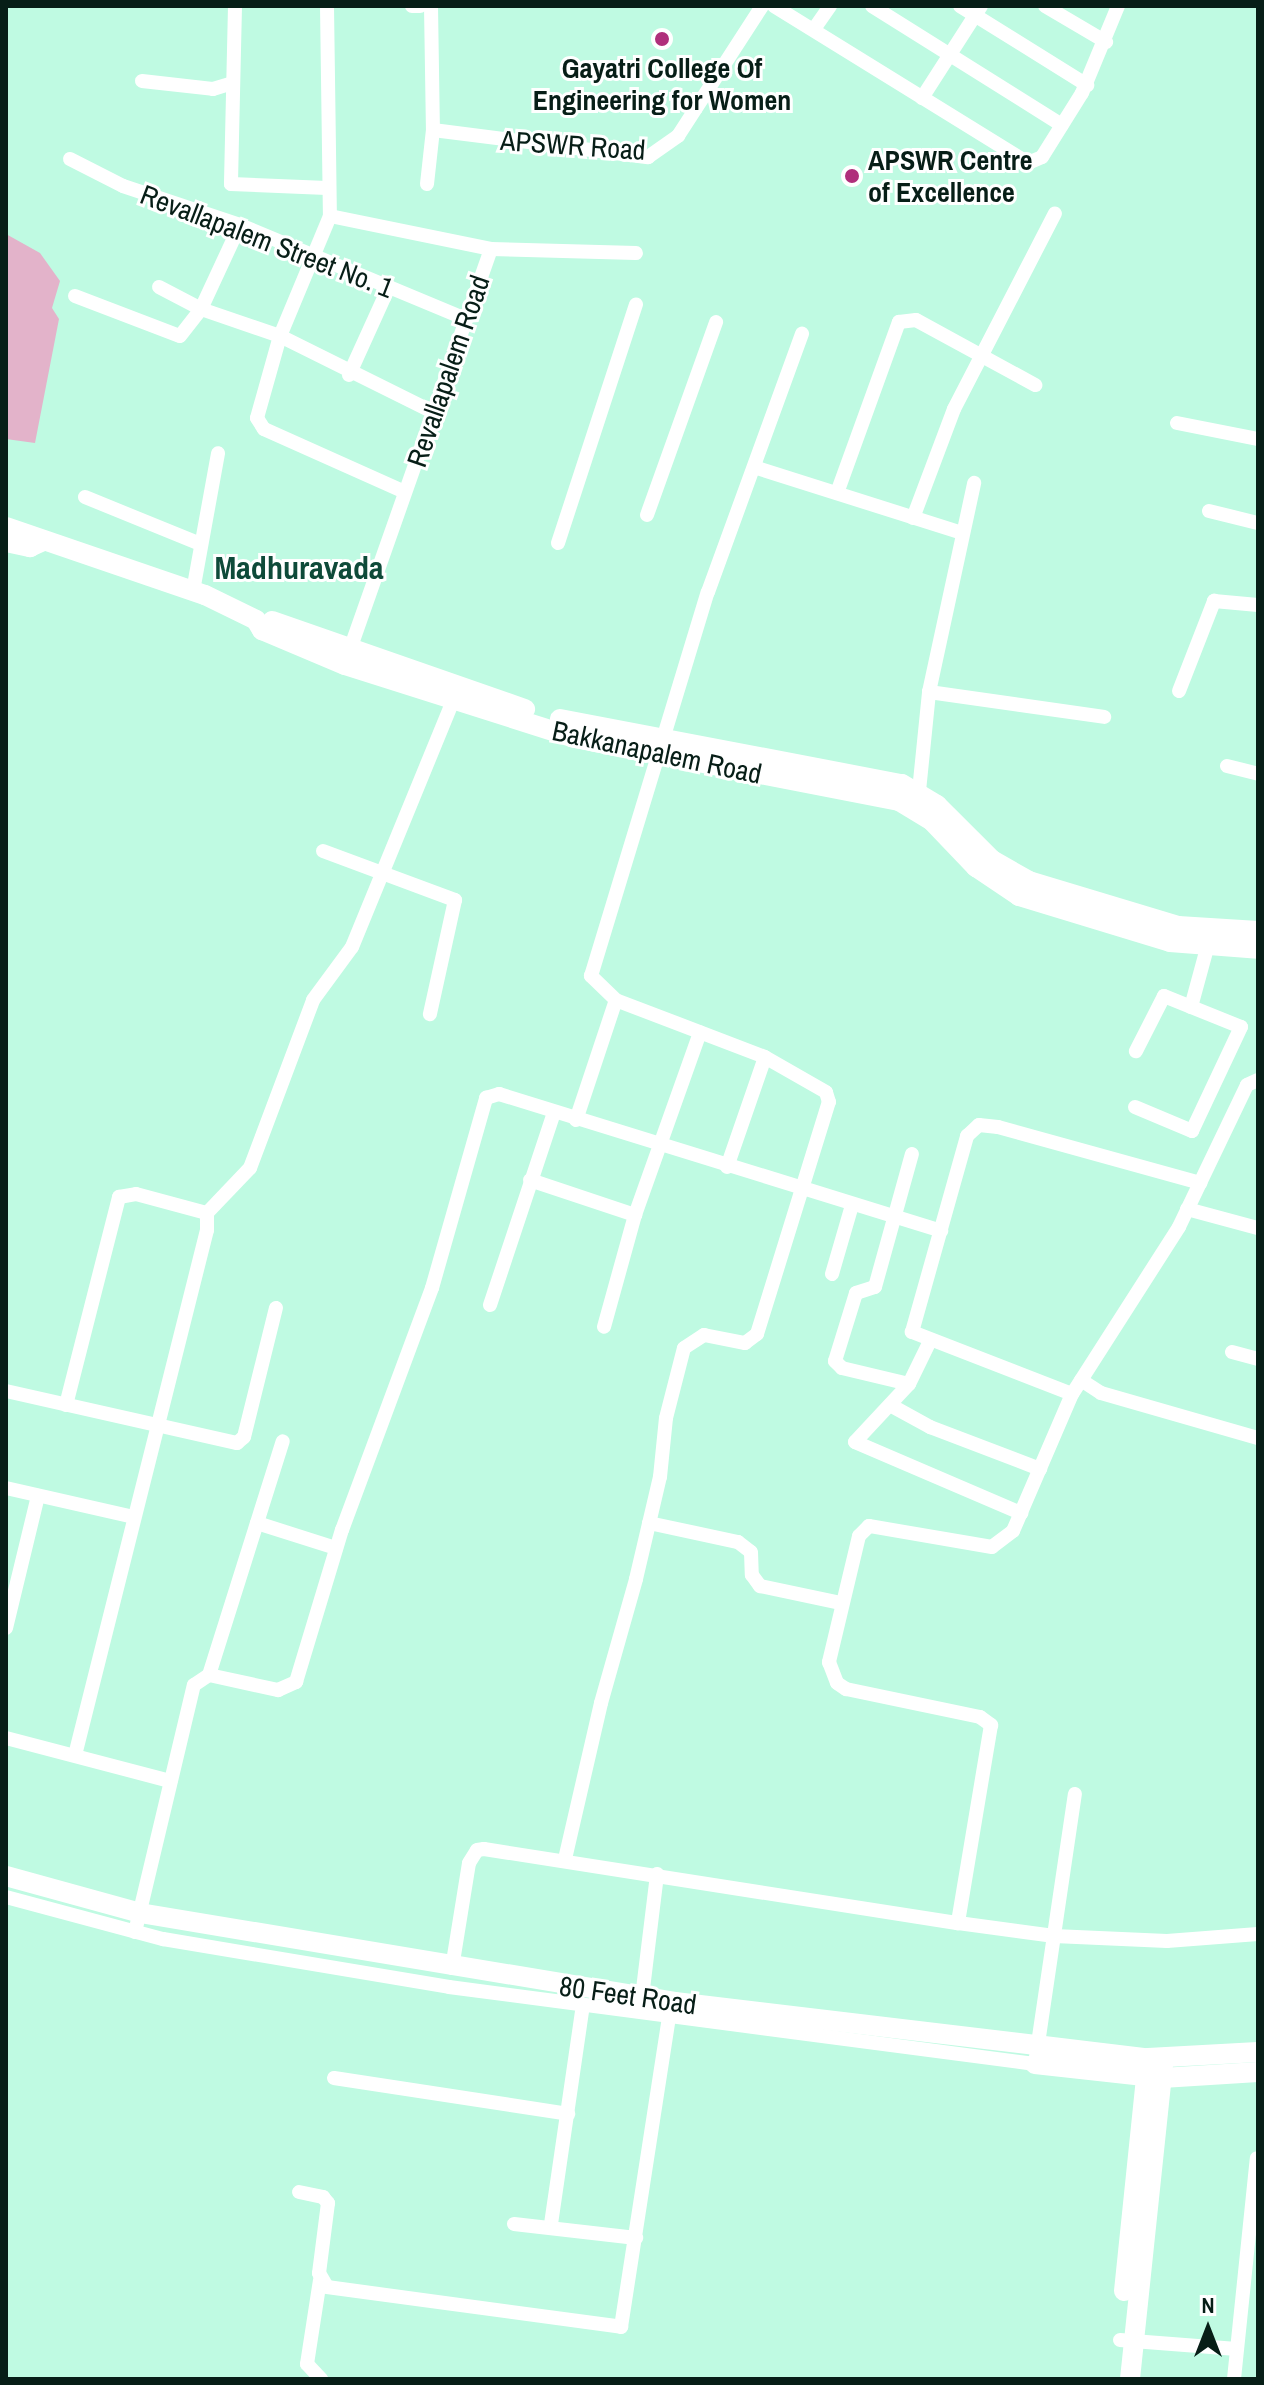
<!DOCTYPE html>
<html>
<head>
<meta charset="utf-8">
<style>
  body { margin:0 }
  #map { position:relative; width:1264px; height:2385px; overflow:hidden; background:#bffae2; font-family:"Archivo Narrow",sans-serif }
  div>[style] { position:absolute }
  .green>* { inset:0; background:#e3b3ca }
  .street>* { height:14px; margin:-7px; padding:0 7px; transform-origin:7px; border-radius:7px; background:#fff }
  .secondary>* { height:20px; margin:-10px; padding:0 10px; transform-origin:10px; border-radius:10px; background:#fff }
  .dots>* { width:22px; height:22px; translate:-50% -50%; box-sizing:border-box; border:4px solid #fff; border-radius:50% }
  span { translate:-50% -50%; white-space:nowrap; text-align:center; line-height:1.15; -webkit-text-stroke:6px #fff; paint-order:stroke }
  .poi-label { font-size:28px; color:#071e17; font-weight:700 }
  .left { translate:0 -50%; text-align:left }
  .street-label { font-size:28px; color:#071e17 }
  .quarter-label { font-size:32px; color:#0e4a39; font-weight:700 }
  .frame { position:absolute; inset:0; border:8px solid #071e17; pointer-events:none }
  .north { position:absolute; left:1168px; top:2289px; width:80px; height:80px; -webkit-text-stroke:6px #fff; paint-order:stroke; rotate:0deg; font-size:22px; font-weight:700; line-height:32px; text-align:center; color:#071e17 }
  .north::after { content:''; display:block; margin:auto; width:28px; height:36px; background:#071e17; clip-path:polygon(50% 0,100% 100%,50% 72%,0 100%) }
</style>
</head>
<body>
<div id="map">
  <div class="green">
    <i style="clip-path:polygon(6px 234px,40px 253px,60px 281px,52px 308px,59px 319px,35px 443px,6px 439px)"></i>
  </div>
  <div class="street">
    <i style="left:235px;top:6px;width:178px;rotate:91.3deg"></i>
    <i style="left:231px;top:184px;width:96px;rotate:2.4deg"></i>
    <i style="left:327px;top:6px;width:210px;rotate:89.2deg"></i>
    <i style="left:330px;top:216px;width:164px;rotate:11.6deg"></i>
    <i style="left:491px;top:249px;width:433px;rotate:109.4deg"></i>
    <i style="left:412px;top:6px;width:8px"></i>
    <i style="left:431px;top:6px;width:124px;rotate:89.1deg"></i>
    <i style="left:433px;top:130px;width:217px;rotate:7.2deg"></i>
    <i style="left:648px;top:157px;width:37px;rotate:-35deg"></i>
    <i style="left:678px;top:136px;width:155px;rotate:-57.1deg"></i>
    <i style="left:774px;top:6px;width:299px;rotate:31.7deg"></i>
    <i style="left:1028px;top:163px;width:15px;rotate:-23deg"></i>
    <i style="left:1042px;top:157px;width:75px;rotate:-58deg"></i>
    <i style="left:1082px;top:93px;width:94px;rotate:-67.5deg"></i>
    <i style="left:872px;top:6px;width:224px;rotate:32.1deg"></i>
    <i style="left:960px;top:6px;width:150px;rotate:31.9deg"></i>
    <i style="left:1045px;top:6px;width:71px;rotate:30.5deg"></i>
    <i style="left:814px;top:29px;width:28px;rotate:-55deg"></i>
    <i style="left:142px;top:81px;width:71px;rotate:6.4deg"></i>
    <i style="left:213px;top:89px;width:21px;rotate:-17deg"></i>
    <i style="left:922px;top:98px;width:109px;rotate:-57.3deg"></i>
    <i style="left:70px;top:159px;width:59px;rotate:27deg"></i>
    <i style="left:123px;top:186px;width:123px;rotate:18.4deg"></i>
    <i style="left:240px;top:225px;width:245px;rotate:22.6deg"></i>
    <i style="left:427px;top:184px;width:54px;rotate:-83.7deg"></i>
    <i style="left:330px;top:216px;width:130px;rotate:112.6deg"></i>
    <i style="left:280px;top:336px;width:85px;rotate:105.7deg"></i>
    <i style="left:257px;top:418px;width:13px;rotate:58deg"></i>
    <i style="left:264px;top:429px;width:154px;rotate:24.1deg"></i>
    <i style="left:491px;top:249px;width:145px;rotate:1.6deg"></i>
    <i style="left:159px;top:287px;width:47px;rotate:27.6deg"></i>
    <i style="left:201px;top:309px;width:83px;rotate:18.9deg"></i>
    <i style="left:280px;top:336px;width:173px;rotate:26.4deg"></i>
    <i style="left:75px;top:296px;width:112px;rotate:20.9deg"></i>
    <i style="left:180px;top:336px;width:34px;rotate:-52deg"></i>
    <i style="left:201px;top:309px;width:93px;rotate:-65.1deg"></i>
    <i style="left:349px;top:375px;width:97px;rotate:-65.6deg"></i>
    <i style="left:1177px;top:423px;width:83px;rotate:11.2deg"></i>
    <i style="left:754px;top:467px;width:218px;rotate:17.6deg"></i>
    <i style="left:837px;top:493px;width:182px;rotate:-70.1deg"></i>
    <i style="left:899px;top:322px;width:17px;rotate:-7deg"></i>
    <i style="left:916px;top:320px;width:136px;rotate:28.6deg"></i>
    <i style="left:85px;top:497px;width:124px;rotate:22.2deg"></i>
    <i style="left:1209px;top:511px;width:50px;rotate:13.8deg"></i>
    <i style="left:647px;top:515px;width:205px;rotate:-70.3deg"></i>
    <i style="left:913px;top:518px;width:116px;rotate:-69.4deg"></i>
    <i style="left:954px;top:409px;width:220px;rotate:-62.7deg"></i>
    <i style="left:558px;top:543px;width:251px;rotate:-71.9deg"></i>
    <i style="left:193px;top:591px;width:140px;rotate:-79.7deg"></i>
    <i style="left:1179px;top:691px;width:97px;rotate:-68.7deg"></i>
    <i style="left:1214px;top:601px;width:44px;rotate:5.2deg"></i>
    <i style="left:929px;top:692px;width:177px;rotate:8.1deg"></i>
    <i style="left:1227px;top:766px;width:32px;rotate:14deg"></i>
    <i style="left:919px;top:791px;width:100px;rotate:-84.2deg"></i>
    <i style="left:929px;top:692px;width:214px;rotate:-77.8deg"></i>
    <i style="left:323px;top:851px;width:141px;rotate:20.4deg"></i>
    <i style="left:455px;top:900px;width:117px;rotate:102.4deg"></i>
    <i style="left:1191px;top:1007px;width:61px;rotate:-74.8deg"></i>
    <i style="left:1258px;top:1080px;width:12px;rotate:156deg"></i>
    <i style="left:1247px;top:1085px;width:157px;rotate:115.6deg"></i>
    <i style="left:1179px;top:1227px;width:198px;rotate:122.6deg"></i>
    <i style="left:1072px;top:1394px;width:149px;rotate:113.3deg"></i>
    <i style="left:1013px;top:1531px;width:26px;rotate:143deg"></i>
    <i style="left:992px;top:1547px;width:125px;rotate:-170.3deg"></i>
    <i style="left:869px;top:1526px;width:14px;rotate:135deg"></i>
    <i style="left:859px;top:1536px;width:130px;rotate:103.4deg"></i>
    <i style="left:829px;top:1662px;width:22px;rotate:69deg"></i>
    <i style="left:837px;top:1683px;width:11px;rotate:34deg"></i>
    <i style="left:846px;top:1689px;width:137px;rotate:11.8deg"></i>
    <i style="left:980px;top:1717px;width:14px;rotate:36deg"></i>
    <i style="left:991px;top:1725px;width:201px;rotate:99.5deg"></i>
    <i style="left:958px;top:1923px;width:97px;rotate:7.7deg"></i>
    <i style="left:1054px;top:1936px;width:113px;rotate:2.5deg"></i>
    <i style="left:1167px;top:1941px;width:91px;rotate:-4.4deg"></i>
    <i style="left:1135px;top:1107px;width:62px;rotate:22.8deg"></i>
    <i style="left:1192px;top:1131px;width:115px;rotate:-64.8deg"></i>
    <i style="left:1241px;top:1027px;width:83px;rotate:-158.1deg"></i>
    <i style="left:1164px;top:996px;width:62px;rotate:117deg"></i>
    <i style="left:576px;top:1120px;width:126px;rotate:-71.6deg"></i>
    <i style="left:727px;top:1167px;width:116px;rotate:-70.9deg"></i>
    <i style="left:530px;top:1180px;width:111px;rotate:18.4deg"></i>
    <i style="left:635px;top:1215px;width:116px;rotate:105.5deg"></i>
    <i style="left:1187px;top:1209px;width:73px;rotate:15deg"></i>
    <i style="left:207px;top:1213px;width:62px;rotate:-46.3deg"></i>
    <i style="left:250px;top:1168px;width:179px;rotate:-69.4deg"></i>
    <i style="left:313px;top:1000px;width:66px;rotate:-53.7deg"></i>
    <i style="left:352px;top:947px;width:266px;rotate:-67.7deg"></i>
    <i style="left:635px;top:1215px;width:194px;rotate:-70.4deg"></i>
    <i style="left:832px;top:1274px;width:72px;rotate:-73.8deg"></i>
    <i style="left:490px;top:1305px;width:202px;rotate:-71.6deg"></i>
    <i style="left:930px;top:1341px;width:48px;rotate:116deg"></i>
    <i style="left:909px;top:1384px;width:79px;rotate:133deg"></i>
    <i style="left:855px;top:1442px;width:181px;rotate:23.2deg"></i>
    <i style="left:1232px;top:1352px;width:27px;rotate:15deg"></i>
    <i style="left:1081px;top:1380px;width:24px;rotate:33deg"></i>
    <i style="left:1101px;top:1393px;width:163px;rotate:16deg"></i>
    <i style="left:909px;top:1384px;width:69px;rotate:-166.6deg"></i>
    <i style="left:842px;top:1368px;width:10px;rotate:-135deg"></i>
    <i style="left:835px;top:1361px;width:71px;rotate:-72.8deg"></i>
    <i style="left:856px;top:1293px;width:20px;rotate:-18deg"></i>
    <i style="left:875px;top:1287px;width:138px;rotate:-74.5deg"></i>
    <i style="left:6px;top:1391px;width:237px;rotate:12.7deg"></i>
    <i style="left:237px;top:1443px;width:9px;rotate:-41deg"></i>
    <i style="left:244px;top:1437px;width:133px;rotate:-76.1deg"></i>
    <i style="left:1072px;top:1394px;width:172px;rotate:-158.8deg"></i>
    <i style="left:912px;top:1332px;width:204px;rotate:-74.3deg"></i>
    <i style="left:967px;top:1136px;width:16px;rotate:-43deg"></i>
    <i style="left:979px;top:1125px;width:19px;rotate:6deg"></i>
    <i style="left:998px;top:1127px;width:210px;rotate:15.5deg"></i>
    <i style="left:66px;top:1405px;width:215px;rotate:-75.7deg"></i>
    <i style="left:119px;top:1197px;width:17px;rotate:-10deg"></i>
    <i style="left:136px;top:1194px;width:73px;rotate:15deg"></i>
    <i style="left:207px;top:1213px;width:17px;rotate:90deg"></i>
    <i style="left:207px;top:1230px;width:541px;rotate:104.11deg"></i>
    <i style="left:890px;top:1405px;width:46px;rotate:28.8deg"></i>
    <i style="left:930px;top:1427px;width:118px;rotate:20.9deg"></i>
    <i style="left:6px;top:1488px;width:131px;rotate:12.8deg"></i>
    <i style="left:257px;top:1523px;width:83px;rotate:17.6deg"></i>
    <i style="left:649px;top:1523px;width:91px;rotate:12.1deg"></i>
    <i style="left:738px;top:1542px;width:16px;rotate:38deg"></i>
    <i style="left:751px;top:1552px;width:23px;rotate:88deg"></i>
    <i style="left:752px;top:1575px;width:14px;rotate:54deg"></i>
    <i style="left:760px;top:1586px;width:83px;rotate:11.9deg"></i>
    <i style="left:6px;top:1628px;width:136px;rotate:-76.4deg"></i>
    <i style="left:209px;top:1675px;width:245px;rotate:-72.5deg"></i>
    <i style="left:6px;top:1738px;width:170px;rotate:14.7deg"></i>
    <i style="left:565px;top:1859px;width:160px;rotate:-77deg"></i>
    <i style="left:601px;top:1703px;width:129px;rotate:-74.2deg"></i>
    <i style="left:636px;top:1579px;width:105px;rotate:-76.8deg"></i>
    <i style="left:660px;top:1477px;width:59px;rotate:-84.2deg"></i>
    <i style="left:666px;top:1418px;width:72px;rotate:-75.6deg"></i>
    <i style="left:684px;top:1348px;width:24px;rotate:-33deg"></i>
    <i style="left:704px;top:1335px;width:42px;rotate:11deg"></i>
    <i style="left:745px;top:1343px;width:15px;rotate:-37deg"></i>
    <i style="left:757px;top:1334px;width:243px;rotate:-72.8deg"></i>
    <i style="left:829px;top:1102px;width:10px;rotate:-107deg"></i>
    <i style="left:826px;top:1092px;width:70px;rotate:-150.2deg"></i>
    <i style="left:765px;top:1057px;width:160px;rotate:-159.1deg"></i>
    <i style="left:616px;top:1000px;width:35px;rotate:-136deg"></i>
    <i style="left:591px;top:976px;width:401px;rotate:-73.1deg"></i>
    <i style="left:708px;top:592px;width:275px;rotate:-70deg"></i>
    <i style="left:6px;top:1897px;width:163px;rotate:15deg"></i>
    <i style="left:163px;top:1939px;width:290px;rotate:9.5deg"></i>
    <i style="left:449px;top:1987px;width:591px;rotate:7.49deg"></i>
    <i style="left:1035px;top:2064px;width:273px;rotate:-81.6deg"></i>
    <i style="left:135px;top:1932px;width:254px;rotate:-76.6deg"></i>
    <i style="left:194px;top:1685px;width:18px;rotate:-34deg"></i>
    <i style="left:209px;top:1675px;width:71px;rotate:12.3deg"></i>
    <i style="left:278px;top:1690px;width:20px;rotate:-24deg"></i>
    <i style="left:296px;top:1682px;width:159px;rotate:-73.2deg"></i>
    <i style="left:342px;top:1530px;width:258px;rotate:-69.6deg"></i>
    <i style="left:432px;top:1288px;width:198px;rotate:-74.1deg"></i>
    <i style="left:486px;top:1098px;width:14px;rotate:-17deg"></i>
    <i style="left:499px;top:1094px;width:463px;rotate:17.2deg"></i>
    <i style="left:452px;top:1968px;width:106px;rotate:-80.8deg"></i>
    <i style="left:469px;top:1863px;width:15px;rotate:-58deg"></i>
    <i style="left:477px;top:1850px;width:7px;rotate:-8deg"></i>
    <i style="left:484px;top:1849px;width:480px;rotate:8.9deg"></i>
    <i style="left:642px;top:1997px;width:124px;rotate:-83deg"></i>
    <i style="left:334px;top:2078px;width:237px;rotate:8.7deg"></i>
    <i style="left:299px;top:2192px;width:25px;rotate:12deg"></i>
    <i style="left:323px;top:2197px;width:8px;rotate:50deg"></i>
    <i style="left:328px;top:2203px;width:71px;rotate:97.3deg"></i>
    <i style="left:319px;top:2273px;width:16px;rotate:60deg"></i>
    <i style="left:327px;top:2287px;width:297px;rotate:7.7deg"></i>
    <i style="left:621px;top:2327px;width:314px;rotate:-81.2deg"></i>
    <i style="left:514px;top:2224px;width:123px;rotate:6.5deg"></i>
    <i style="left:551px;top:2224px;width:221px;rotate:-81.7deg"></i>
    <i style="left:320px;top:2280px;width:85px;rotate:98.8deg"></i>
    <i style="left:307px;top:2364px;width:21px;rotate:47deg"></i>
    <i style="left:1120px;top:2340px;width:117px;rotate:4.4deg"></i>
    <i style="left:1234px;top:2379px;width:222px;rotate:-84.1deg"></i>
  </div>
  <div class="secondary">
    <i style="left:6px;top:527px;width:210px;rotate:18.9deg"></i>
    <i style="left:205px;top:595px;width:57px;rotate:26.1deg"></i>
    <i style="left:256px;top:620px;width:12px;rotate:59deg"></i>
    <i style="left:262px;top:630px;width:90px;rotate:22.9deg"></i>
    <i style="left:345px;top:665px;width:241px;rotate:17.6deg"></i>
    <i style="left:575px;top:738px;width:330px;rotate:11deg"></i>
    <i style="left:899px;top:801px;width:39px;rotate:31deg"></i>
    <i style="left:932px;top:821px;width:64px;rotate:46.3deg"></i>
    <i style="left:976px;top:867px;width:52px;rotate:34deg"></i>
    <i style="left:1019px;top:896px;width:158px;rotate:16.9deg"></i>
    <i style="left:1170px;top:942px;width:88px;rotate:4.5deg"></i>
    <i style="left:6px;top:542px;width:25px;rotate:12deg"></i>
    <i style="left:30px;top:547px;width:14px;rotate:-25deg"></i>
    <i style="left:272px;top:621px;width:268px;rotate:19.2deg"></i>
    <i style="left:560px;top:719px;width:348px;rotate:10.8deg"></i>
    <i style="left:902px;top:784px;width:41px;rotate:31deg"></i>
    <i style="left:937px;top:805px;width:78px;rotate:45deg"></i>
    <i style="left:992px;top:860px;width:43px;rotate:29.6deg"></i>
    <i style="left:1029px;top:881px;width:156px;rotate:16.8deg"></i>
    <i style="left:1178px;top:926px;width:80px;rotate:3.6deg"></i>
    <i style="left:6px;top:1876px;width:139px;rotate:15.4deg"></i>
    <i style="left:140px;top:1913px;width:542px;rotate:9.44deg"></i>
    <i style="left:675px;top:2002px;width:476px;rotate:6.8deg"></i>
    <i style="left:1148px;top:2058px;width:110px;rotate:-3.1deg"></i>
    <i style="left:1035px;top:2064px;width:128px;rotate:6.3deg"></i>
    <i style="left:1162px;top:2078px;width:96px;rotate:-3.6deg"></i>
    <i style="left:1124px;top:2291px;width:234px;rotate:-84.1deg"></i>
    <i style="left:1130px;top:2379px;width:323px;rotate:-84deg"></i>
  </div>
  <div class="dots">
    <i style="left:662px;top:39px;background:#af2f7b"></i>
    <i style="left:852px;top:176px;background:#af2f7b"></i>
  </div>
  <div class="poi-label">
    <span style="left:662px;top:84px">Gayatri College Of<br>Engineering for Women</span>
    <span class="left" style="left:868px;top:176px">APSWR Centre<br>of Excellence</span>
  </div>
  <div class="street-label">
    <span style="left:573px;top:145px;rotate:4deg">APSWR Road</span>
    <span style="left:267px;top:241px;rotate:21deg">Revallapalem Street No. 1</span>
    <span style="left:448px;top:371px;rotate:-71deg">Revallapalem Road</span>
    <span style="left:657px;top:752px;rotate:12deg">Bakkanapalem Road</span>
    <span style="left:628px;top:1995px;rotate:8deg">80 Feet Road</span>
  </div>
  <div class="quarter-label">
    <span style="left:299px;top:568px">Madhuravada</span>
  </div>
  <div class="frame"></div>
  <div class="north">N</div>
</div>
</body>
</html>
